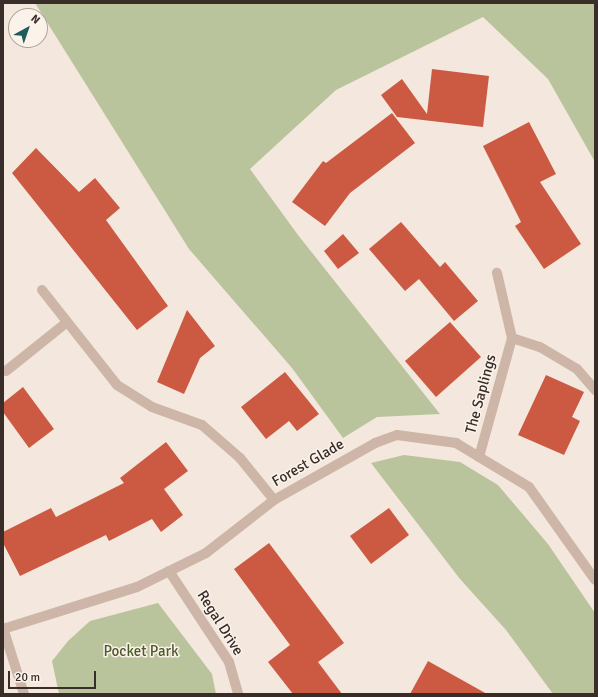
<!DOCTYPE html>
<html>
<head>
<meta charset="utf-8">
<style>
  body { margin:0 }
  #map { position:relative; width:598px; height:697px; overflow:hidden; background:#f4e7dd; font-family:Signika,sans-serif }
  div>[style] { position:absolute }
  .green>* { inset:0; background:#bac49c }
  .building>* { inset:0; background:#cc5a43 }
  .minor>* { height:10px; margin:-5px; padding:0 5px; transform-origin:5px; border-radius:5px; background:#cdb6a8 }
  span { translate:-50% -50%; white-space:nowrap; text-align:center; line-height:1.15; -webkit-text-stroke:3px #fbf2ea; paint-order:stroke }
  .street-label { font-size:15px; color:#392d29 }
  .park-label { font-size:15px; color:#4c592b }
  .frame { position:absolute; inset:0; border:4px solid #392d29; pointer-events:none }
  .north { position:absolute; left:8px; top:8px; width:40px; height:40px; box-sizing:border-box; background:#fbf2ea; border:1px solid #ada39d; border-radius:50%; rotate:40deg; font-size:11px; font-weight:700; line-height:16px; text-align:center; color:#392d29 }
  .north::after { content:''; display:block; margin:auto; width:14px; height:18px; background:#1c5d5c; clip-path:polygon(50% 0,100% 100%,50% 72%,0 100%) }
  .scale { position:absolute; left:8px; top:671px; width:88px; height:18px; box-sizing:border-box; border:2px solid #392d29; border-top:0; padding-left:5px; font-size:12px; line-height:14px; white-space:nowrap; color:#392d29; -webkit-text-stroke:3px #fbf2ea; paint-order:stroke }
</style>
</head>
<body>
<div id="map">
  <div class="green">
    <i style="clip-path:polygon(35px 3px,595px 3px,595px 162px,548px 79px,483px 17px,336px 90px,250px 169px,298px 235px,440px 414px,377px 417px,343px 438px,292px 368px,189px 249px)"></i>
    <i style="clip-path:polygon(404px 455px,460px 462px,498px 485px,548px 544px,595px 613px,595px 694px,553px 694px,506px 630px,460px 579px,371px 463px)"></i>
    <i style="clip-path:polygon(158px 603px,212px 674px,216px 694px,59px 694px,52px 661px,68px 641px,90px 621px)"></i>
  </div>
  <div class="building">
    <i style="clip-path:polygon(432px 69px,489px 76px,483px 127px,397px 117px,381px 95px,402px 79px,427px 114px)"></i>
    <i style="clip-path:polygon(392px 113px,415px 143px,350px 193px,325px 226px,292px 202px,323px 161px,326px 163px)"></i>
    <i style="clip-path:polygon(529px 122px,556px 174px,540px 182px,581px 244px,544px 269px,515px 226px,521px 222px,483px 146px)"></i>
    <i style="clip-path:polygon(36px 148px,79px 192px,95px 178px,120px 208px,106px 220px,168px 306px,137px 330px,12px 173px)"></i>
    <i style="clip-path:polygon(401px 222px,440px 267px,445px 262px,478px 301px,454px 321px,419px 279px,405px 291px,369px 249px)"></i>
    <i style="clip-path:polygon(343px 234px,359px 253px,338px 269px,324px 251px)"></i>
    <i style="clip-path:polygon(187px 310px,215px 346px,200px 358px,184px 394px,157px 382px)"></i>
    <i style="clip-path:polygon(450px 322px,481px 357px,436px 397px,405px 361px)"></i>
    <i style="clip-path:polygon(285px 372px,319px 414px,297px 431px,289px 421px,266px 439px,241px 407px)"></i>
    <i style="clip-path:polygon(546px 375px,584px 392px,572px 417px,580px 421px,564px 455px,518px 435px)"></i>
    <i style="clip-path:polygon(23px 387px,54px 429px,29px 448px,3px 412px,3px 403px)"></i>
    <i style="clip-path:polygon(166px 442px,188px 471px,164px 489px,183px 515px,161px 532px,152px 519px,109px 541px,106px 535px,20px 576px,3px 543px,3px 532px,51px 508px,56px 517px,124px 483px,120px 478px)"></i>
    <i style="clip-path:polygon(389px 508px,409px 535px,371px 564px,350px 536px)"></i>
    <i style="clip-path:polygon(269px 543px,344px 643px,318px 662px,342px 694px,293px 694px,268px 662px,290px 645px,234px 569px)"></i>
    <i style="clip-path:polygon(428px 661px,487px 694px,410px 694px)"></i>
  </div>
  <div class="minor">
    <i style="left:42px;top:290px;width:121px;rotate:51.7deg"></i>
    <i style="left:117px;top:385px;width:41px;rotate:32.2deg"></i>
    <i style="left:152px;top:407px;width:53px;rotate:19.8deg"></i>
    <i style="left:202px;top:425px;width:50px;rotate:41deg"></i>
    <i style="left:240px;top:458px;width:54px;rotate:51deg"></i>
    <i style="left:512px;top:338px;width:29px;rotate:18deg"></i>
    <i style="left:540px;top:347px;width:43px;rotate:30.7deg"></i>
    <i style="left:577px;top:369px;width:28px;rotate:49deg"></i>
    <i style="left:6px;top:371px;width:77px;rotate:-38.7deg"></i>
    <i style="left:479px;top:457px;width:123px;rotate:-74.5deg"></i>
    <i style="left:512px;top:338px;width:67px;rotate:-103deg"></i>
    <i style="left:169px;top:571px;width:109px;rotate:56.6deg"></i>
    <i style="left:229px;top:662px;width:33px;rotate:74deg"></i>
    <i style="left:3px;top:628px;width:69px;rotate:72.3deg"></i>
    <i style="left:3px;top:629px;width:140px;rotate:-17.4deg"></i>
    <i style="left:137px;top:587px;width:77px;rotate:-26.2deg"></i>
    <i style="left:206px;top:553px;width:86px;rotate:-37.9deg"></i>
    <i style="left:274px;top:500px;width:116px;rotate:-29.4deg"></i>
    <i style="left:375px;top:443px;width:23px;rotate:-20deg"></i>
    <i style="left:397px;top:435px;width:60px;rotate:7.7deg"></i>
    <i style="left:456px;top:443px;width:85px;rotate:31.1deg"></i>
    <i style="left:529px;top:487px;width:114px;rotate:54.6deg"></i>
  </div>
  <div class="street-label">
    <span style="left:481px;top:394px;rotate:-75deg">The Saplings</span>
    <span style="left:308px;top:463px;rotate:-30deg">Forest Glade</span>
    <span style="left:220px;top:623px;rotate:58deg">Regal Drive</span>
  </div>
  <div class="park-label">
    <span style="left:141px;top:652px">Pocket Park</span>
  </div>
  <div class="frame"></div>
  <div class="north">N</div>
  <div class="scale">20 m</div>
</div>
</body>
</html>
